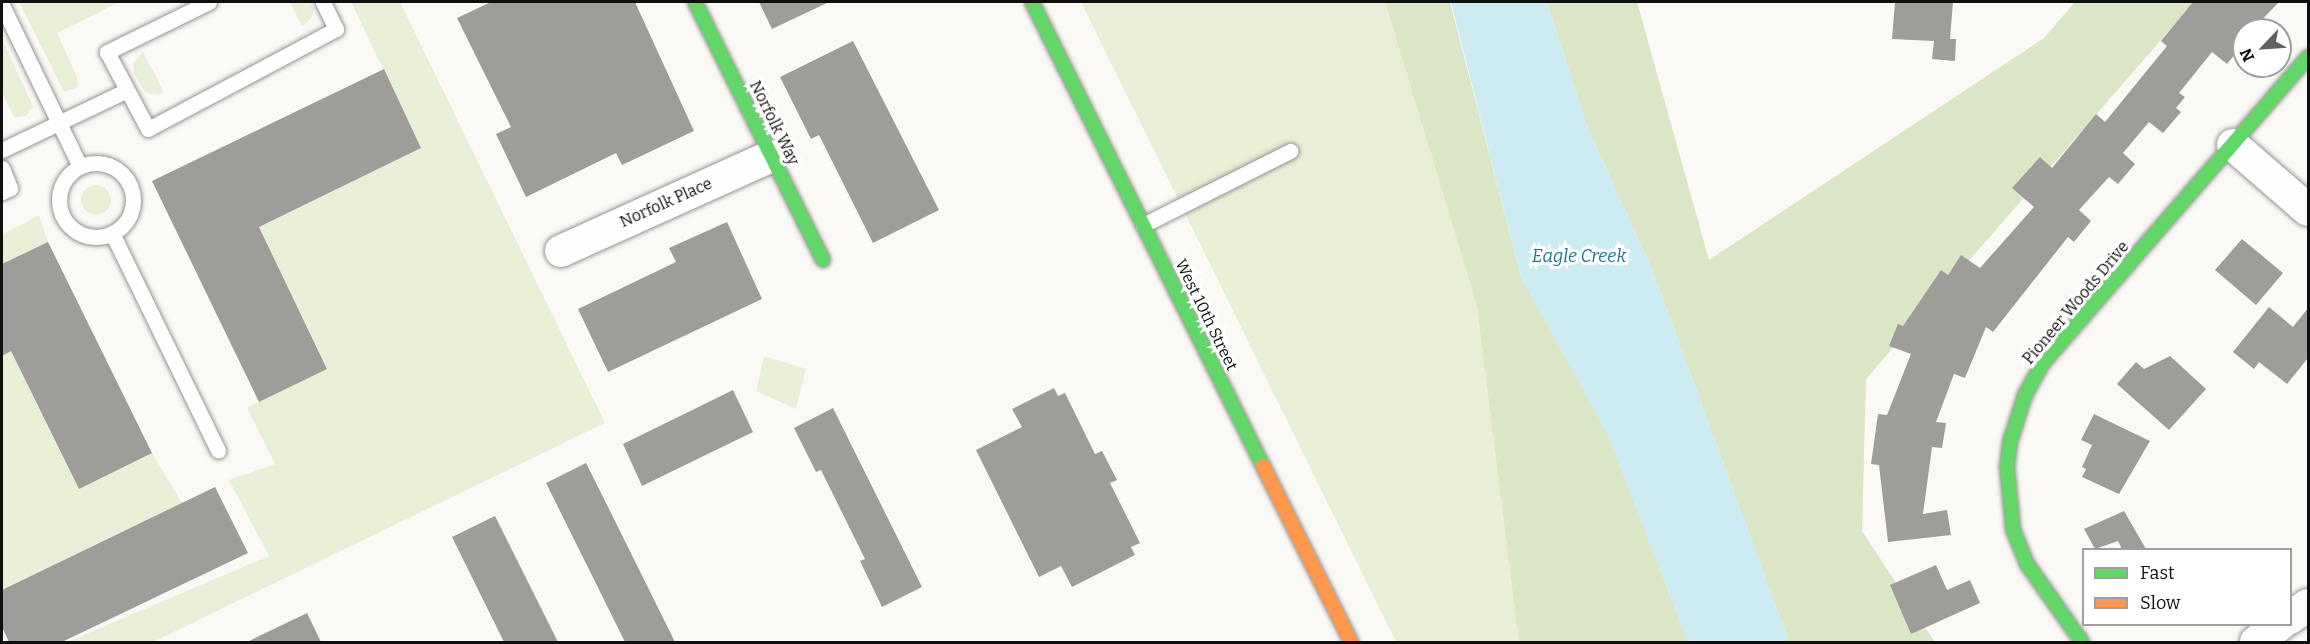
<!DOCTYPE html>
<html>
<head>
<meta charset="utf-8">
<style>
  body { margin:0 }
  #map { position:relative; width:2310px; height:644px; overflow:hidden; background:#fbf9f5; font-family:Bitter,serif }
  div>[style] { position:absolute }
  .green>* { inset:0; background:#e8efd6 }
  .round { border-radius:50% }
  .forest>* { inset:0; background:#dae6c5 }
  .water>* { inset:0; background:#cdebf3 }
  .building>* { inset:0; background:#9f9d9a }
  .roads { filter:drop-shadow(0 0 2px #959493) drop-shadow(0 0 2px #959493) }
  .lane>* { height:15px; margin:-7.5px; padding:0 7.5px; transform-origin:7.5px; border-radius:7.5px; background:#fefefe }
  .lane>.ring { margin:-7.5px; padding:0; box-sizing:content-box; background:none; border:15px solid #fefefe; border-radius:50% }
  .street>* { height:32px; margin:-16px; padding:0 16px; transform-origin:16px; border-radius:16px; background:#fefefe }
  .fast>* { height:14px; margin:-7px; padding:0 7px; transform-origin:7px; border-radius:7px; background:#63d668 }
  .slow>* { height:14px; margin:-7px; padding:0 7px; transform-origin:7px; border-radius:7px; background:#ff974d }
  span { translate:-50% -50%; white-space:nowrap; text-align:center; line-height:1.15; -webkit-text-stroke:6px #fff; paint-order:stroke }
  .street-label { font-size:16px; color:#0f0f0f }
  .water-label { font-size:18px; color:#207499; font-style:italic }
  .frame { position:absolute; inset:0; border:3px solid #0f0f0f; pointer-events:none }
  .legend { position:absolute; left:2082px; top:548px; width:210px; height:78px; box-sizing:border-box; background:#fff; border:2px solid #9f9f9f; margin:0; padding:8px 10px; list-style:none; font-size:18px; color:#0f0f0f }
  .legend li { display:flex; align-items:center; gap:12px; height:30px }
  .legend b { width:30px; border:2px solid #9f9f9f }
  .north { position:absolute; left:2232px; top:18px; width:60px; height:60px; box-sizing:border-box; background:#fff; border:2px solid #9f9f9f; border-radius:50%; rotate:245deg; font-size:16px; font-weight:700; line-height:24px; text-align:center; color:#0f0f0f }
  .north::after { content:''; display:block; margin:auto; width:21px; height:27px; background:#626160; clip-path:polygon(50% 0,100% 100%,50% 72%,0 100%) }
</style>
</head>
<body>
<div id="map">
  <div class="green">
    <i style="clip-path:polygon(19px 2px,120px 2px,57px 33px,77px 77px,78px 87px,64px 92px)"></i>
    <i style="clip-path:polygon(290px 2px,311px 2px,314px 10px,310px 20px,302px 26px)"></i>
    <i style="clip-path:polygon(351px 2px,400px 2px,605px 423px,153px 642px,67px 642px,269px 556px,229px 480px,275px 464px,247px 408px,327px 368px,259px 227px,421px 148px)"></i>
    <i style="clip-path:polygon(1081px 2px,1385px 2px,1477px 306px,1519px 642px,1396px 642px)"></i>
    <i style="clip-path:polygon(2px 39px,33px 106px,26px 116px,14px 117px,2px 92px)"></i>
    <i style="clip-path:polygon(143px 52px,164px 92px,159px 95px,145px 92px,134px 74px,133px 63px)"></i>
    <i class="round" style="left:81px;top:185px;width:30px;height:30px"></i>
    <i style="clip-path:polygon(39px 215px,48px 242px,2px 264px,2px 235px)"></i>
    <i style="clip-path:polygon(11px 351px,79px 489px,152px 453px,182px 503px,2px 590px,2px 356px)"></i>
    <i style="clip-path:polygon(764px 356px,806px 369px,796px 409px,756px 391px)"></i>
  </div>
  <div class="forest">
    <i style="clip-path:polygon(1385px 2px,1450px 2px,1521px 277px,1608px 434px,1688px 642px,1519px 642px,1477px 306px)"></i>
    <i style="clip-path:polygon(1547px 2px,1637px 2px,1709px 260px,2044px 38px,2075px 2px,2194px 2px,1866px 379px,1862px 531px,1935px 642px,1789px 642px,1653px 272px,1586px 124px)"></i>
  </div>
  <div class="water">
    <i style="clip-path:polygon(1451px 2px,1547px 2px,1586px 124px,1653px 272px,1789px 642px,1688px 642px,1608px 435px,1521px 277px)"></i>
  </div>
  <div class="building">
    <i style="clip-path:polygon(491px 2px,635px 2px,694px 131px,622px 165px,616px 153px,526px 197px,496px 134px,511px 127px,457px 18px)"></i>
    <i style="clip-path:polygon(759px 2px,829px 2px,772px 29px)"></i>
    <i style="clip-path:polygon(1895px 2px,1953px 2px,1950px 39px,1956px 39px,1955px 61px,1932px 59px,1934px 41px,1892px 39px)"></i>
    <i style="clip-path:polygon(2193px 2px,2279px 2px,2252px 30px,2244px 30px,2244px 43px,2227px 64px,2212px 52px,2179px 93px,2185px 97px,2176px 108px,2181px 112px,2163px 133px,2149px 122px,2123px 153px,2135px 164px,2118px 184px,2109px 177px,2079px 210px,2091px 221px,2074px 242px,2068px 237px,1993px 332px,1986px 327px,1965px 378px,1954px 374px,1936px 422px,1946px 423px,1942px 448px,1932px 447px,1923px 514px,1947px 510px,1951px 535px,1888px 542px,1879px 465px,1871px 464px,1878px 414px,1887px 415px,1911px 354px,1889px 346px,1898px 324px,1903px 326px,1941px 270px,1948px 275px,1961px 255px,1980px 268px,2034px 207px,2012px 188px,2040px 157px,2052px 168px,2096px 114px,2105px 122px,2167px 46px,2161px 41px)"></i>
    <i style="clip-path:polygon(853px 41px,939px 210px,873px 243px,819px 135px,811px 139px,780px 77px)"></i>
    <i style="clip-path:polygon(384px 69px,421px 148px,259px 227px,327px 369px,259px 402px,152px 181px)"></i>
    <i style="clip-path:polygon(727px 222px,762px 299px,608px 372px,578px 309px,676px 262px,669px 248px)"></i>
    <i style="clip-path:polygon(2242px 239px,2283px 273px,2256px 305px,2215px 270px)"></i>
    <i style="clip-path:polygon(48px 242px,152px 453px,79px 489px,11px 351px,2px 356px,2px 264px)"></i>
    <i style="clip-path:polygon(2269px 307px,2293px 327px,2308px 308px,2308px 358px,2287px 384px,2259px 362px,2254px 369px,2233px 352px)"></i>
    <i style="clip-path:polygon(2170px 356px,2206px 389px,2169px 430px,2117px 384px,2136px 362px,2144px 369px)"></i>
    <i style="clip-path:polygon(1054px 388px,1058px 396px,1065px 393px,1095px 454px,1102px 451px,1117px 480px,1110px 483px,1140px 543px,1131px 547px,1135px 555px,1072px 587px,1061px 566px,1039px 577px,976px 450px,1022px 427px,1012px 409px)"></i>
    <i style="clip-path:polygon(733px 390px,753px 432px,642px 486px,623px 444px)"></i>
    <i style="clip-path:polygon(833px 408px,922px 587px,882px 607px,860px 561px,865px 559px,821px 470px,816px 472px,794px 428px)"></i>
    <i style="clip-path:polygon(2094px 414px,2150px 441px,2119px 494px,2082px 477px,2086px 469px,2082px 467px,2092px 445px,2081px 440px)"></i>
    <i style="clip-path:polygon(586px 463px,609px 509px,675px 642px,625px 642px,546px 483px)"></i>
    <i style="clip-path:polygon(215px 487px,248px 553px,62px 642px,9px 642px,2px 627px,2px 590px)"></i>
    <i style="clip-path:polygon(2124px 511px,2146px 549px,2122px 549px,2118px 541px,2095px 549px,2084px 529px)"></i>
    <i style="clip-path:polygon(495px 516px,558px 642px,504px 642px,452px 537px)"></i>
    <i style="clip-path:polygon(1936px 565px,1947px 590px,1970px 580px,1980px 603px,1911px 634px,1890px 585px)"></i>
    <i style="clip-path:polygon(307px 613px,321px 642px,247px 642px)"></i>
  </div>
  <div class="roads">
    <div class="lane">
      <i style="left:209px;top:2px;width:114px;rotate:153.9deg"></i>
      <i style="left:107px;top:52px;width:87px;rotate:62deg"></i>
      <i style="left:148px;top:129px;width:213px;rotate:-28deg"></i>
      <i style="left:336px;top:29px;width:30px;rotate:-116deg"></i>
      <i style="left:2px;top:5px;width:179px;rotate:64.2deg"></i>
      <i style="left:2px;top:150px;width:136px;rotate:-25.6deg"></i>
      <i class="ring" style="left:59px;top:163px;width:59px;height:59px"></i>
      <i style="left:2px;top:168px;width:22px;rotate:68deg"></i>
      <i style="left:10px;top:188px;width:9px;rotate:153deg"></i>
      <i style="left:1143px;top:225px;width:165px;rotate:-26.7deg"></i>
      <i style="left:112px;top:233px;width:242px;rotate:64deg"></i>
    </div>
    <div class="street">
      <i style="left:2233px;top:145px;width:99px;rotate:40.9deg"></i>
      <i style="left:561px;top:251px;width:230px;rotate:-24.3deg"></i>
      <i style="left:2290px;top:618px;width:22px;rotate:-36deg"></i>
      <i style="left:2256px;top:642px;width:31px;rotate:-36deg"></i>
    </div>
    <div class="fast">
      <i style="left:695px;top:2px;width:288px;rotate:63.6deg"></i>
      <i style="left:1032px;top:2px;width:518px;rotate:63.53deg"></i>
      <i style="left:2082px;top:642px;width:95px;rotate:-125.2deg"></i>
      <i style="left:2027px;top:564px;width:38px;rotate:-112deg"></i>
      <i style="left:2013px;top:529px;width:62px;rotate:-95.5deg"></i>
      <i style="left:2007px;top:467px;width:25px;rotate:-83deg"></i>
      <i style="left:2010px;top:442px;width:49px;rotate:-72.3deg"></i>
      <i style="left:2025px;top:395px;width:37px;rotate:-61deg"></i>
      <i style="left:2043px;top:363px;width:405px;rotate:-49.1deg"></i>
    </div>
    <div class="slow">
      <i style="left:1263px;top:466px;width:197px;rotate:63.4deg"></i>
    </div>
  </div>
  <div class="street-label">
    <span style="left:774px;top:123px;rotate:64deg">Norfolk Way</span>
    <span style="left:666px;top:203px;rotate:-24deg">Norfolk Place</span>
    <span style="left:2076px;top:303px;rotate:-50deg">Pioneer Woods Drive</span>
    <span style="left:1206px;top:315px;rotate:64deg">West 10th Street</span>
  </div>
  <div class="water-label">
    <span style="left:1579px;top:256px">Eagle Creek</span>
  </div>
  <div class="frame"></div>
  <ul class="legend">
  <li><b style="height:8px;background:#63d668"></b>Fast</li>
  <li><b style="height:8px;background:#ff974d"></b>Slow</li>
  </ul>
  <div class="north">N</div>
</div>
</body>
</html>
